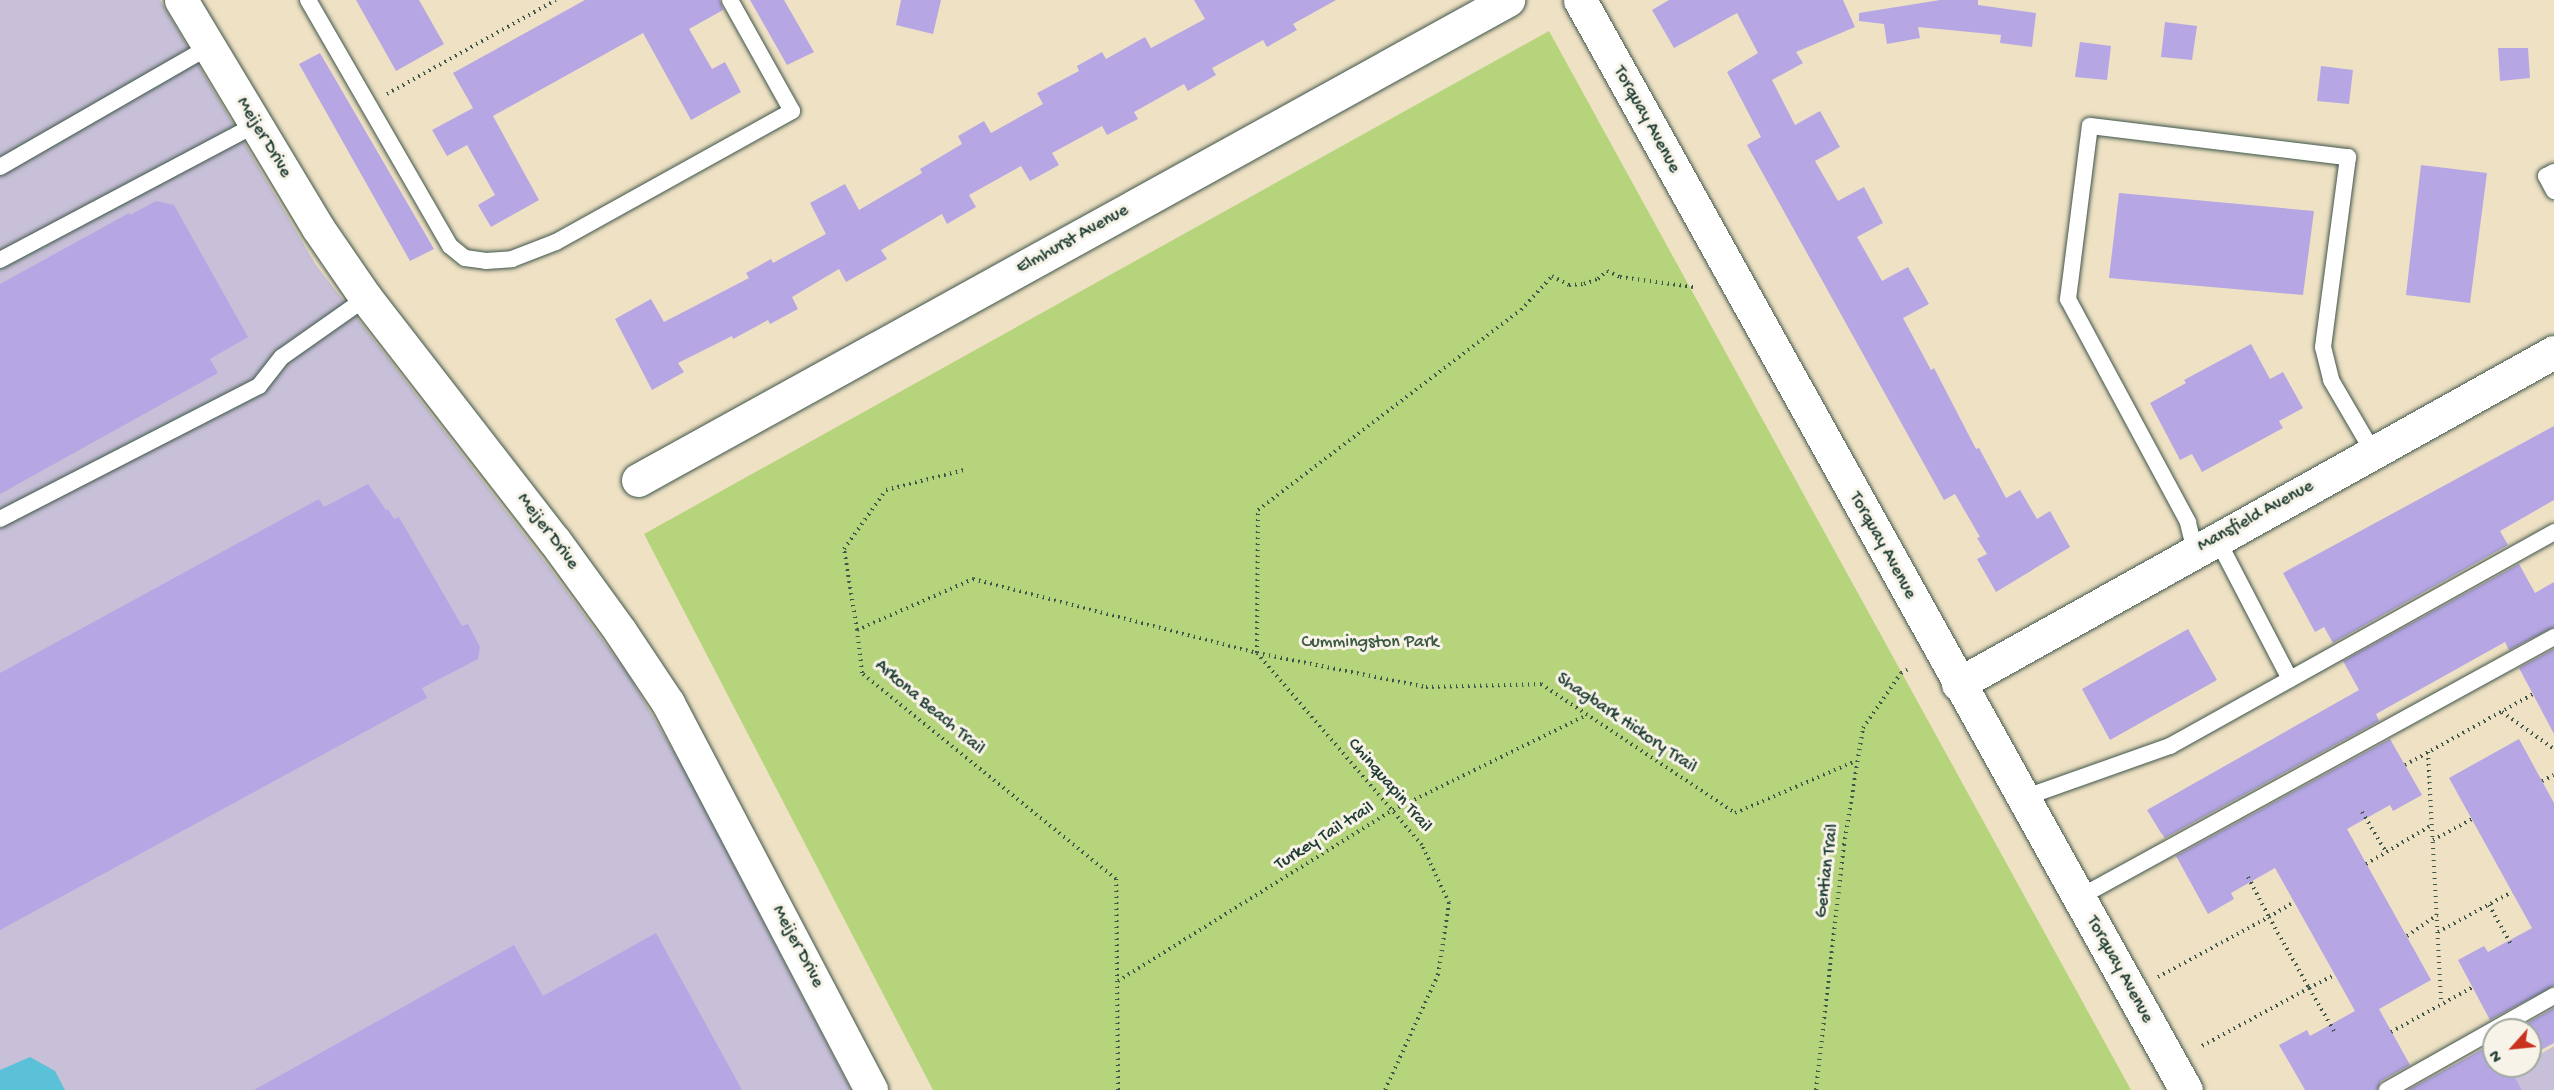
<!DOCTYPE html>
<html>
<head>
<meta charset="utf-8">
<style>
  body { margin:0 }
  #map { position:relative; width:2554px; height:1090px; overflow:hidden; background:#efe1c4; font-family:"Gochi Hand",sans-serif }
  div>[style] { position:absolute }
  .industrial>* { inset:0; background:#c8c0d8 }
  .green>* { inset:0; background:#b5d47b }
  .water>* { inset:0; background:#5bc1d9 }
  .building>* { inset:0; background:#b6a7e4 }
  .path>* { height:4px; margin-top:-2px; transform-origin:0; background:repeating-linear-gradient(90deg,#3e564a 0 1.5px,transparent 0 6px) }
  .roads { filter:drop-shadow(0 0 2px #3e564a) drop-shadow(0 0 2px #3e564a) }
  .service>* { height:16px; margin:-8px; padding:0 8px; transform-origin:8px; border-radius:8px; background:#fff }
  .minor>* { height:33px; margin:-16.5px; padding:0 16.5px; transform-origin:16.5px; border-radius:16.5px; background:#fff }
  span { translate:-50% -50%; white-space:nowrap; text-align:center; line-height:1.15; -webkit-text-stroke:6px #f7f3e8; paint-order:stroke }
  .street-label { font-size:18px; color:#1f3d34 }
  .park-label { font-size:18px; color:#3d5b42 }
  .north { position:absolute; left:2482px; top:1018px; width:60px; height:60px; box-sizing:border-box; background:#f7f3e8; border:2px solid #a1aaa0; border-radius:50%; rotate:243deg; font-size:16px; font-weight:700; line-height:24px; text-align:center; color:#1f3d34 }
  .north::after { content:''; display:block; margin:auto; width:21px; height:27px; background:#c8321e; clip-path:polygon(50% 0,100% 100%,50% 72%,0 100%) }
</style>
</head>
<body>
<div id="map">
  <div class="industrial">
    <i style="clip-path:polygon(0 0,160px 0,316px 265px,548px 566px,629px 676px,685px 771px,851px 1090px,0 1090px)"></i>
    <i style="clip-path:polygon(2554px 1046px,2554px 1090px,2476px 1090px,2519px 1066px,2530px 1066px,2530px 1060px)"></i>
  </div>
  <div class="green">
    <i style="clip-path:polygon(1549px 31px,2131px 1090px,933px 1090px,644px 534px)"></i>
  </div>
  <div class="water">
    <i style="clip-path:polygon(30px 1057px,55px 1071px,65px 1090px,0 1090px,0 1070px)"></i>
  </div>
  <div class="building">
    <i style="clip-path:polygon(356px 0,419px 0,444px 44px,396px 71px)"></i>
    <i style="clip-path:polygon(585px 0,720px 0,723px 10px,689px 29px,712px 69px,725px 62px,741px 92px,691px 120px,643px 33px,493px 116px,539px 200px,491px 227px,478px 205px,495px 195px,467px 145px,447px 156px,432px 130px,473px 108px,453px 73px)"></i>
    <i style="clip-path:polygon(750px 0,784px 0,814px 52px,787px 65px)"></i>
    <i style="clip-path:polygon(901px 0,941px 0,933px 34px,896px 25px)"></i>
    <i style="clip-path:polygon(1194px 0,1336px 0,1293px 24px,1297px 30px,1267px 47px,1263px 40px,1212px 68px,1216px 75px,1188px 91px,1184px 84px,1134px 112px,1138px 119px,1107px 135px,1102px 126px,1052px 153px,1059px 165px,1030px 181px,1021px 166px,969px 195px,976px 207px,947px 224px,942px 214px,881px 250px,887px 259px,846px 282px,839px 269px,792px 297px,798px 309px,770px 324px,768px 320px,733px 339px,732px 336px,678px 363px,684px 372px,652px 390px,615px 319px,651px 299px,664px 322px,749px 278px,746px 273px,771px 259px,773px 263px,826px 234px,810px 203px,845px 184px,859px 210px,922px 173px,920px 169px,962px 144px,958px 136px,984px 121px,991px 133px,1043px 104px,1037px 93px,1079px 71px,1077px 66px,1102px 52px,1106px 59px,1145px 37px,1151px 48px,1205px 19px)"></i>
    <i style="clip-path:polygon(1669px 0,1843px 0,1855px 27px,1796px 52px,1803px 63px,1772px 80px,1795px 125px,1820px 111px,1840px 147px,1815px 161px,1838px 201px,1864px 187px,1883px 223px,1857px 237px,1882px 281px,1908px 267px,1929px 304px,1903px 318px,1931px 370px,1934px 368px,1976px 449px,1979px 448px,2006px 498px,2020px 490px,2037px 519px,2050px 511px,2070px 547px,1996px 592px,1977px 559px,1987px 554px,1977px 538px,1980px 537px,1955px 494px,1944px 500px,1747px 145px,1761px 137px,1727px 72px,1758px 53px,1737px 13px,1674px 48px,1652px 10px)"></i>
    <i style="clip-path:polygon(1940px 0,1978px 0,1978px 5px,2036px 13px,2032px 47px,2000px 43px,2001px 35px,1918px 27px,1920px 38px,1887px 44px,1884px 24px,1859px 21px,1859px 13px)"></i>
    <i style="clip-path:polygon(2165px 22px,2197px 26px,2192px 60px,2161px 57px)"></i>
    <i style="clip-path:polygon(2080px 42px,2111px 46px,2107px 80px,2075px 77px)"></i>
    <i style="clip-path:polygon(2498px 48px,2528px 48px,2530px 78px,2500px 81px)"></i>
    <i style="clip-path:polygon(320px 53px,434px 249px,410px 261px,299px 64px)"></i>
    <i style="clip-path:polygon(2321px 66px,2353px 70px,2349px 104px,2317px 101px)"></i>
    <i style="clip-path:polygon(2421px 165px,2487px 173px,2470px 303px,2406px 295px)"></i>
    <i style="clip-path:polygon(2119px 193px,2314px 211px,2303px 295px,2109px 278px)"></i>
    <i style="clip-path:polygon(156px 201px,174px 205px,248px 337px,210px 359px,218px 373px,0 494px,0 284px,129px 213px,130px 215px)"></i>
    <i style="clip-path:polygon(2251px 344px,2270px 379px,2283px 372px,2303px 408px,2279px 421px,2283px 428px,2202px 472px,2192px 454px,2180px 460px,2150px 403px,2186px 383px,2184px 380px)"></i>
    <i style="clip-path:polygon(2554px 426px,2554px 500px,2500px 531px,2508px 545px,2333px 643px,2324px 627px,2315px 632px,2283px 573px)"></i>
    <i style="clip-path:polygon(368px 484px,386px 510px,388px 509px,394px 519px,399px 517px,462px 626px,468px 624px,480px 647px,478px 659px,422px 688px,427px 698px,0 930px,0 673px,319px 499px,324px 507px)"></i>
    <i style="clip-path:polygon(2519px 564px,2535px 593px,2554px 582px,2554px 627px,2509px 650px,2505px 642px,2376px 714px,2379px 721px,2165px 838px,2161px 833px,2147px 810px,2359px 690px,2343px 661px)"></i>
    <i style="clip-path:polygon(2188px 629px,2217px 680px,2110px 740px,2082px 689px)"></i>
    <i style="clip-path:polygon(2554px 649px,2554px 734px,2519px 668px)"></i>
    <i style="clip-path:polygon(2390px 739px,2422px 795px,2393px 811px,2390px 805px,2347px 829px,2431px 980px,2379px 1009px,2410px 1065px,2381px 1081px,2377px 1090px,2305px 1090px,2279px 1045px,2307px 1030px,2310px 1036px,2355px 1011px,2335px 975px,2275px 868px,2231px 893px,2234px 899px,2208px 914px,2176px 856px)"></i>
    <i style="clip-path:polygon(2519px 739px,2554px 803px,2554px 986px,2490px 1020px,2458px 960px,2484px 946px,2488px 952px,2532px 928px,2449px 778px)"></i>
    <i style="clip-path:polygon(656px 933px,742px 1090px,254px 1090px,514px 945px,543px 996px)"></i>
    <i style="clip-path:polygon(2554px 1008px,2554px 1043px,2530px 1056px,2530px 1030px,2515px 1030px)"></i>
    <i style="clip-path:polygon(2494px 1043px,2494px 1066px,2511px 1066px,2509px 1067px,2522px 1090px,2408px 1090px)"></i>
  </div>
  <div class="path">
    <i style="left:387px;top:94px;width:193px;rotate:-29.1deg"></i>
    <i style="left:857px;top:630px;width:82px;rotate:-99.1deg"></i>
    <i style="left:844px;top:549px;width:72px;rotate:-54.6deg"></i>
    <i style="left:886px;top:490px;width:81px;rotate:-14.4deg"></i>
    <i style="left:2502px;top:712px;width:64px;rotate:35.4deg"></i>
    <i style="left:2428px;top:752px;width:252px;rotate:87deg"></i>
    <i style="left:2405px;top:765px;width:146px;rotate:-29deg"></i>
    <i style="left:2542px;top:781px;width:13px;rotate:-27deg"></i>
    <i style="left:2362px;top:812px;width:47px;rotate:59deg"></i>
    <i style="left:2433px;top:840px;width:44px;rotate:-28.3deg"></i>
    <i style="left:2366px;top:864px;width:77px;rotate:-30.6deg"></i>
    <i style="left:2248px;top:877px;width:45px;rotate:62.3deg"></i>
    <i style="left:2269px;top:917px;width:29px;rotate:-31deg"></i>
    <i style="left:2489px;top:905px;width:47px;rotate:60.7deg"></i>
    <i style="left:2438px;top:932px;width:84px;rotate:-28.4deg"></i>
    <i style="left:2407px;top:936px;width:37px;rotate:-35deg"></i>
    <i style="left:2158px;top:977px;width:126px;rotate:-28.4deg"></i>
    <i style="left:2269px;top:917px;width:81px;rotate:60.6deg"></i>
    <i style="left:2309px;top:988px;width:126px;rotate:151.6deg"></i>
    <i style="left:1118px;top:981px;width:324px;rotate:-31.9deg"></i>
    <i style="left:1393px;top:810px;width:216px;rotate:-26.1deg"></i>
    <i style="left:2334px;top:1031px;width:50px;rotate:-120.2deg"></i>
    <i style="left:2309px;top:988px;width:29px;rotate:-27deg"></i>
    <i style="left:2391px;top:1032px;width:94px;rotate:-28.8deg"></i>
    <i style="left:1118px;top:1090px;width:211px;rotate:-90.5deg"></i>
    <i style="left:1116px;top:879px;width:327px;rotate:-141deg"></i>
    <i style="left:862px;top:673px;width:43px;rotate:-96.6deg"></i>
    <i style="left:857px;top:630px;width:127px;rotate:-23.7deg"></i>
    <i style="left:973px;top:579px;width:293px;rotate:14.6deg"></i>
    <i style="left:1257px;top:653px;width:172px;rotate:11.4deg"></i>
    <i style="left:1426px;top:687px;width:115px;rotate:-1.5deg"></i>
    <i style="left:1541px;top:684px;width:233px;rotate:33.6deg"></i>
    <i style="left:1735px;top:813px;width:132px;rotate:-23.3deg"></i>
    <i style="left:1385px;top:1090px;width:127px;rotate:-65.3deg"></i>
    <i style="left:1438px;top:975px;width:73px;rotate:-81.3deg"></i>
    <i style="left:1449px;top:903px;width:64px;rotate:-115deg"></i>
    <i style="left:1422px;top:845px;width:253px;rotate:-130.7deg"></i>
    <i style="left:1257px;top:653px;width:143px;rotate:-89.6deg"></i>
    <i style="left:1258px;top:510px;width:330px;rotate:-37.3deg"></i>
    <i style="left:1521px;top:310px;width:46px;rotate:-47.6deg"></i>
    <i style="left:1552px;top:276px;width:19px;rotate:28deg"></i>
    <i style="left:1569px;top:285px;width:15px;rotate:-4deg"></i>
    <i style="left:1584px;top:284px;width:15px;rotate:-20deg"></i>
    <i style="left:1598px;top:279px;width:12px;rotate:-42deg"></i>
    <i style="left:1607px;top:271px;width:14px;rotate:25deg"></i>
    <i style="left:1620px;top:277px;width:74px;rotate:7.8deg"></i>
    <i style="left:1816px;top:1090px;width:247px;rotate:-83.5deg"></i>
    <i style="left:1844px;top:845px;width:119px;rotate:-80.8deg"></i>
    <i style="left:1863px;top:728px;width:67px;rotate:-55.4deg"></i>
    <i style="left:1901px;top:673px;width:7px;rotate:-27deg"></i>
  </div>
  <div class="roads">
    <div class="service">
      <i style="left:308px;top:0;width:284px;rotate:60deg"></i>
      <i style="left:450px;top:246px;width:19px;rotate:39deg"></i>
      <i style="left:465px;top:258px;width:21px;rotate:8deg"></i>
      <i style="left:486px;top:261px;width:26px;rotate:-4deg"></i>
      <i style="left:512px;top:259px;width:47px;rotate:-21.1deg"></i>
      <i style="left:556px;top:242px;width:270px;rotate:-29deg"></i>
      <i style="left:792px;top:111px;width:127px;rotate:-119.2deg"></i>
      <i style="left:0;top:167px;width:241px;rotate:-29.9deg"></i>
      <i style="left:2554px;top:172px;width:9px;rotate:153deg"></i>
      <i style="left:2546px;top:176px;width:17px;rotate:62deg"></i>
      <i style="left:0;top:260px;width:289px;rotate:-27.9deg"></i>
      <i style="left:0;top:519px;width:291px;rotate:-27.2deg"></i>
      <i style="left:259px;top:386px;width:37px;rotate:-52deg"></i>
      <i style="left:282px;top:357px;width:103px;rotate:-35.1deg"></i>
      <i style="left:2217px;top:539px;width:158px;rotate:62.5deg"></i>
      <i style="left:2195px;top:551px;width:30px;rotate:-104deg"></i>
      <i style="left:2188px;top:522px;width:253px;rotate:-118.3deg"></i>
      <i style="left:2068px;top:299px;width:174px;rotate:-82.8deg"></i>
      <i style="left:2090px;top:126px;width:260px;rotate:6.9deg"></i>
      <i style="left:2348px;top:157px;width:192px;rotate:97.5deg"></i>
      <i style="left:2323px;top:347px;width:34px;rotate:76deg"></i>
      <i style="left:2331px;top:380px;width:83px;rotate:59.7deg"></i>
      <i style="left:2023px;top:798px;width:156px;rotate:-19.5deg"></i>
      <i style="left:2170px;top:746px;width:440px;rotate:-29.1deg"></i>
      <i style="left:2078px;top:898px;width:543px;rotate:-28.74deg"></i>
      <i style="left:2387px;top:1090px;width:192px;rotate:-29.4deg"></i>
    </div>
    <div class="minor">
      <i style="left:181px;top:0;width:266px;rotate:59deg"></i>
      <i style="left:318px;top:228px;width:85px;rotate:55.6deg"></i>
      <i style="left:366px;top:298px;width:306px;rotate:52.2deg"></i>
      <i style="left:554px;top:540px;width:112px;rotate:54deg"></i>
      <i style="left:620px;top:631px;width:87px;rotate:56.3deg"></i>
      <i style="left:668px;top:703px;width:437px;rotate:62.3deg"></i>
      <i style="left:1580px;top:0;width:1247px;rotate:60.93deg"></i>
      <i style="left:638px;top:480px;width:994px;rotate:-28.89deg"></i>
      <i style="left:1958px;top:684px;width:682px;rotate:-29.12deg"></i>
    </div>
  </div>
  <div class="street-label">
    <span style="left:1646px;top:120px;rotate:61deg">Torquay Avenue</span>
    <span style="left:263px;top:138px;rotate:59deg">Meijer Drive</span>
    <span style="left:1073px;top:240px;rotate:-29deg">Elmhurst Avenue</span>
    <span style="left:2256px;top:517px;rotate:-29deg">Mansfield Avenue</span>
    <span style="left:547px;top:532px;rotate:53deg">Meijer Drive</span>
    <span style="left:1882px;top:546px;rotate:61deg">Torquay Avenue</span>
    <span style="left:929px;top:708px;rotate:40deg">Arkona Beach Trail</span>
    <span style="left:1626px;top:724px;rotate:34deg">Shagbark Hickory Trail</span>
    <span style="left:1389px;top:786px;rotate:49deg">Chinquapin Trail</span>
    <span style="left:1325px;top:837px;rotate:-32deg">Turkey Tail trail</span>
    <span style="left:1828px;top:871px;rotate:-83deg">Gentian Trail</span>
    <span style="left:797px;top:947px;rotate:62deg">Meijer Drive</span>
    <span style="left:2119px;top:970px;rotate:61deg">Torquay Avenue</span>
  </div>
  <div class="park-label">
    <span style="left:1370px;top:643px">Cummingston Park</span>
  </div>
  <div class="north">N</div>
</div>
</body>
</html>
